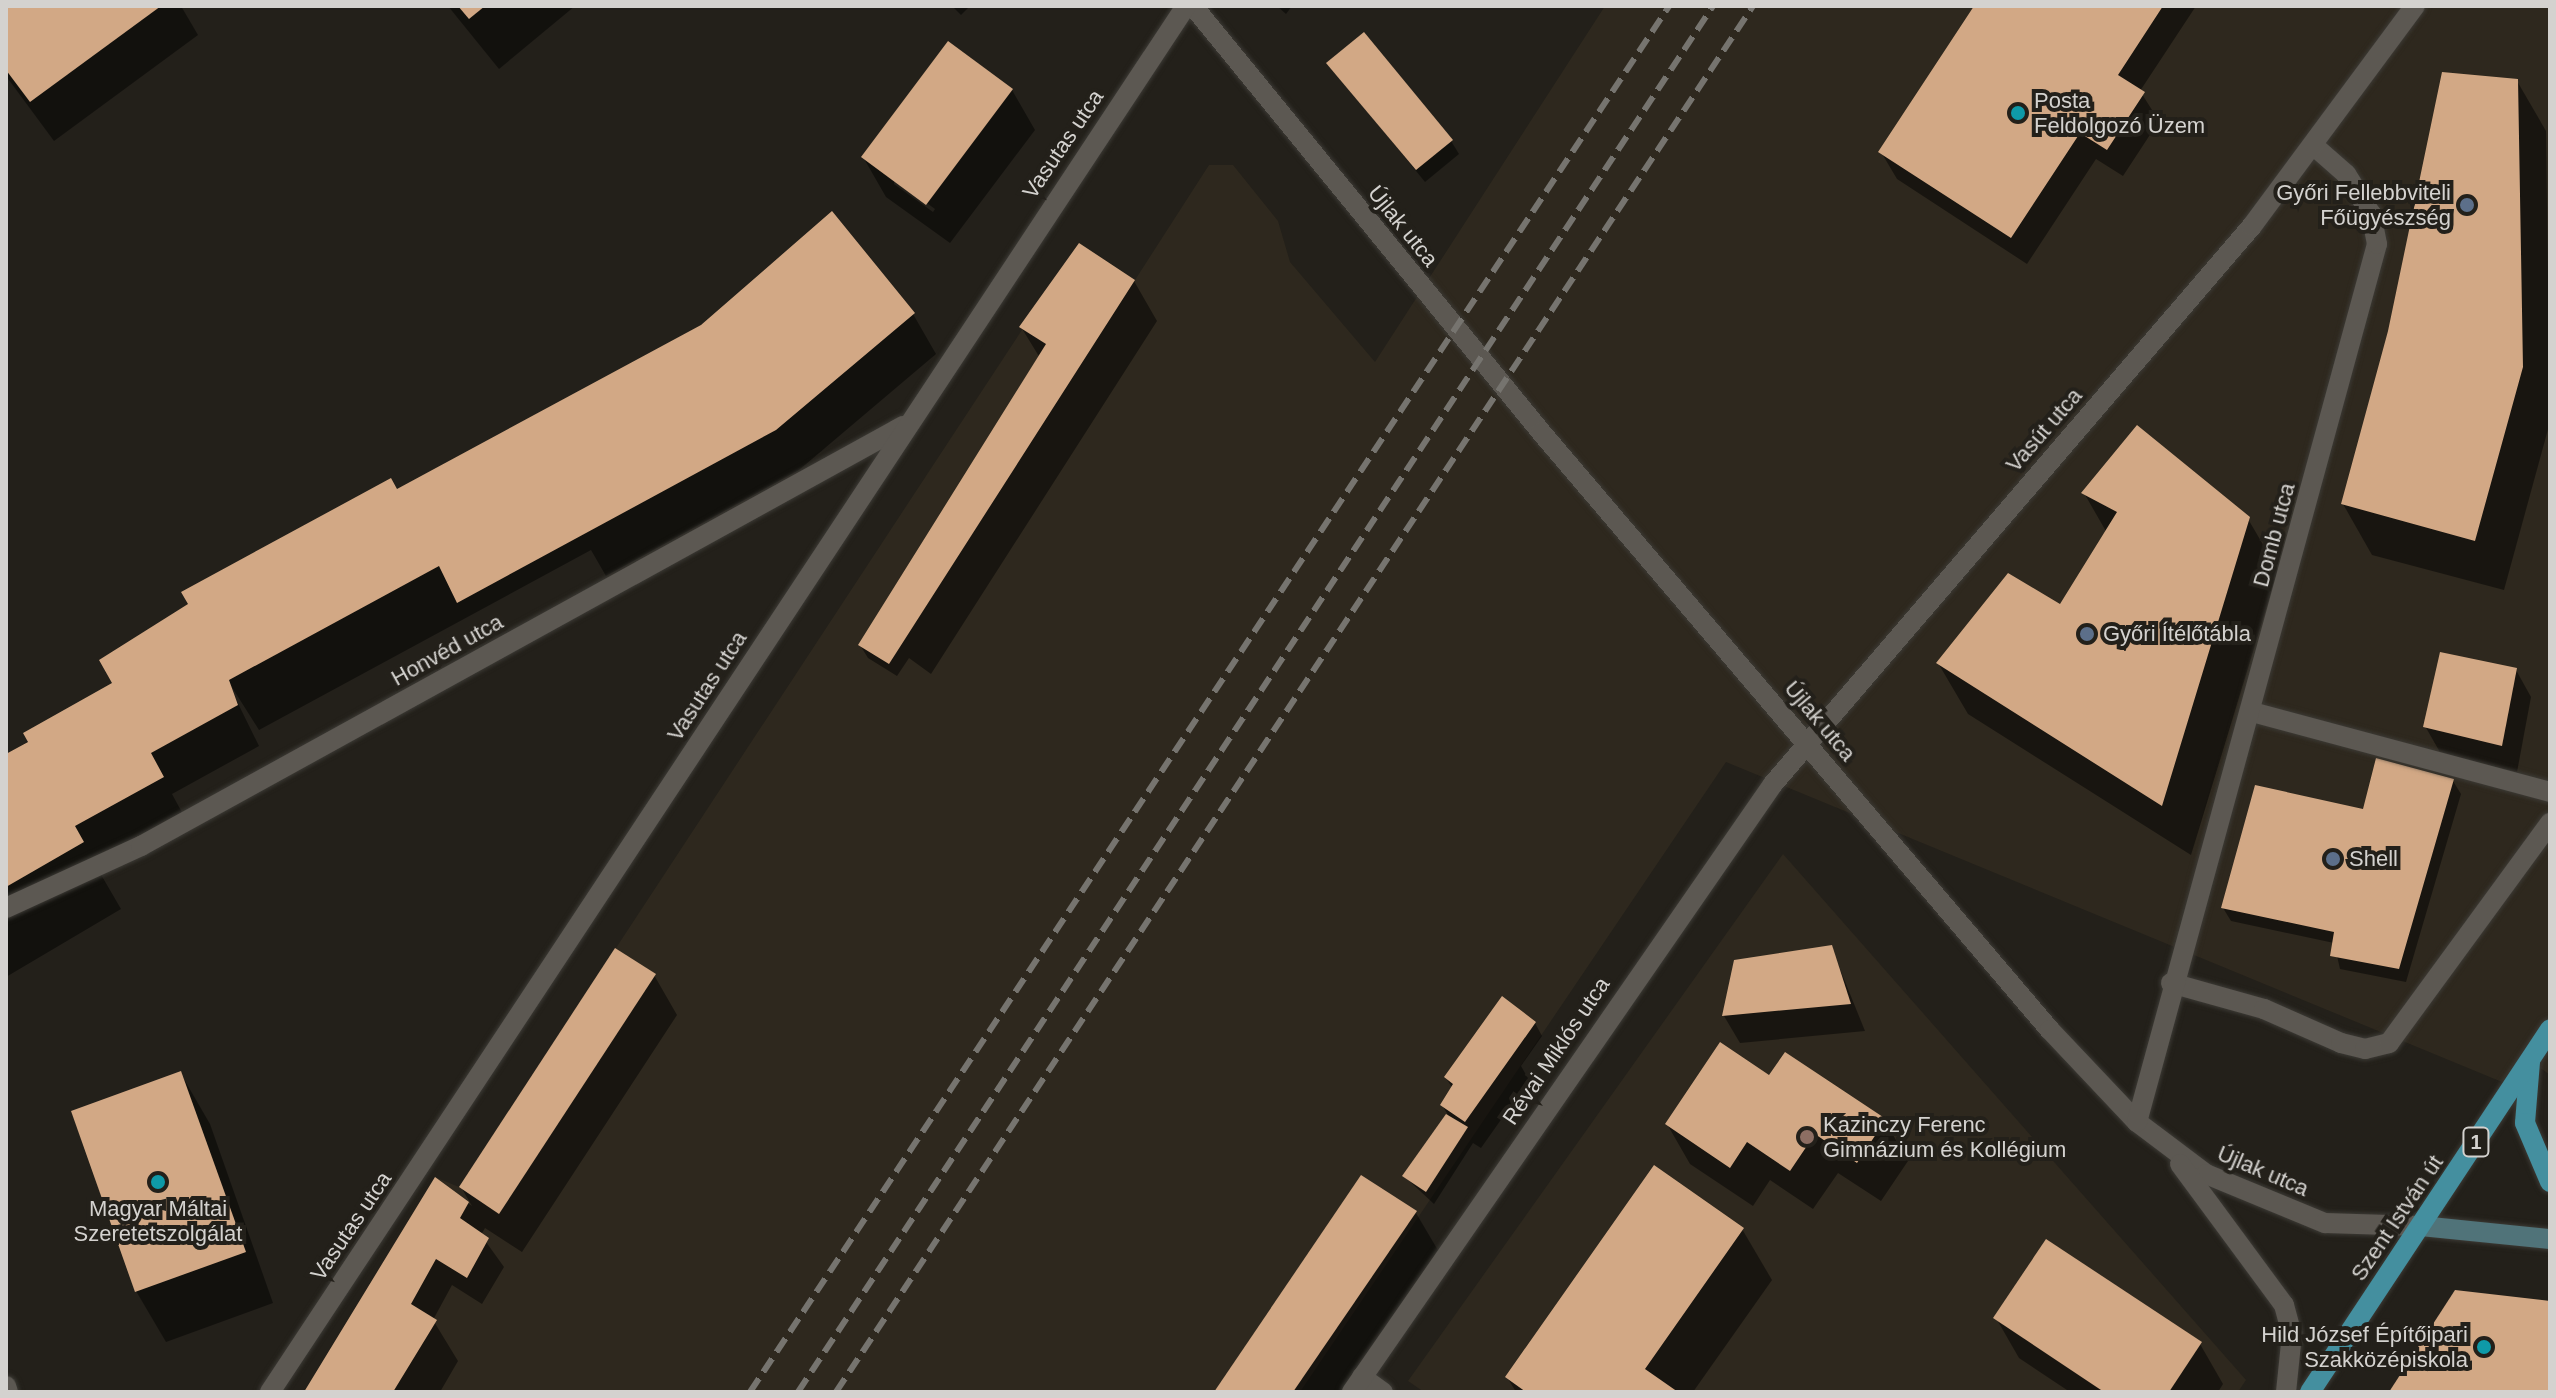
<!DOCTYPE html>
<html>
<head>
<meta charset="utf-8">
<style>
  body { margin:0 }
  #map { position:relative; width:2556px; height:1398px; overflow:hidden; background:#23201a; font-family:Arial,sans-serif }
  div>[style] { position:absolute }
  .built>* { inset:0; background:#2e281e }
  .shadow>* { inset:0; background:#0007 }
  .building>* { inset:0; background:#d2a885 }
  .roads { filter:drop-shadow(0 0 2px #3c3a35) drop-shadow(0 0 2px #3c3a35) }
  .lane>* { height:20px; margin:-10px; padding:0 10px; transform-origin:10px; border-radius:10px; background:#5c5852 }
  .street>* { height:20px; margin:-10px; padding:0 10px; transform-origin:10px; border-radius:10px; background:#5c5852 }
  .secondary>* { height:20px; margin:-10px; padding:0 10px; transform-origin:10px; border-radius:10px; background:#507379 }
  .primary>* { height:20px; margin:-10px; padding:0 10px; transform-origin:10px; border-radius:10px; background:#448f9f }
  .rail>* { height:6px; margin-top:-3px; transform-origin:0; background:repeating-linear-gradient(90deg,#76746f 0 16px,transparent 0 24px) }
  .dots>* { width:22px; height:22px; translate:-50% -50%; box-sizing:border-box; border:4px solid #23201a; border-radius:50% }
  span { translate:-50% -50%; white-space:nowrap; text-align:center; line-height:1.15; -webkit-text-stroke:8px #23201a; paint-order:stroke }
  .shield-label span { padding:2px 6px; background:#23201a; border:2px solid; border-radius:6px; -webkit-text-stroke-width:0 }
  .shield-label { font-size:20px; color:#d4d2cf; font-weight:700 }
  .poi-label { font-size:22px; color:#d4d2cf }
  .left { translate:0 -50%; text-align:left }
  .right { translate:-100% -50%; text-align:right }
  .street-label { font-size:22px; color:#d4d2cf }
  .frame { position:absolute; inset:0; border:8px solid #d4d2cf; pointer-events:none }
</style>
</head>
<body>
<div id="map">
  <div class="built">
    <i style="clip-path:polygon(1605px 6px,2550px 6px,2550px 1075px,2542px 1069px,2502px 1082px,1726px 762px,1300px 1392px,304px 1392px,435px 1177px,459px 1187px,1079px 243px,1135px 280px,1209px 165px,1233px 165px,1278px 221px,1290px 262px,1375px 362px)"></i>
    <i style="clip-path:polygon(1783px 854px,2246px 1380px,2238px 1392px,1424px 1392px,1408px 1381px)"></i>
  </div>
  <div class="shadow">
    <i style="clip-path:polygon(181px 6px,198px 35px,54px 141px,6px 76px,9px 6px)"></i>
    <i style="clip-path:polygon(448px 6px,575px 6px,499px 69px)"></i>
    <i style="clip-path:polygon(952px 6px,970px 6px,961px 15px)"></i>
    <i style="clip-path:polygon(1277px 6px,1292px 6px,1286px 14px)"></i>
    <i style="clip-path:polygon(1977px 6px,2196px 6px,2140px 91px,2159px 121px,2123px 176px,2096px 159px,2027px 264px,1897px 179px,1881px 152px)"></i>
    <i style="clip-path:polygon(1329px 64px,1451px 141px,1459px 154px,1425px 182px)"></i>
    <i style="clip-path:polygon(2517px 81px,2546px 131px,2550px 422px,2504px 590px,2372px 555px,2343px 504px)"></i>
    <i style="clip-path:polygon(evenodd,1012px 90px,1035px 130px,950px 243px,886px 197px,863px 157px,1012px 90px,894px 179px,935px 209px,933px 212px,894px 184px,894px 179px)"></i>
    <i style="clip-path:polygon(1134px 281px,1157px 321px,931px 674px,909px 658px,897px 676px,868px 658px,860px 645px,1040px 358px,1021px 327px)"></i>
    <i style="clip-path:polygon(913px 314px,936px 354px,799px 470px,606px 576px,591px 550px,259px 730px,223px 673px,259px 746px,172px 794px,185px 818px,96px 866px,121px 909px,6px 977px,6px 756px,397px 491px)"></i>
    <i style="clip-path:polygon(2084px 493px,2248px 519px,2278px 570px,2191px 855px,1968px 714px,1938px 663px,2061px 607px,2107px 533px)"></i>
    <i style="clip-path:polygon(2516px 670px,2531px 697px,2517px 772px,2441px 754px,2425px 726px)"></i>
    <i style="clip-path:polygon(2453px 781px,2461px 794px,2406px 982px,2340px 969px,2334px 943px,2231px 921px,2223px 908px,2364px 812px)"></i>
    <i style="clip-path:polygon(1831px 947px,1865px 1031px,1740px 1043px,1724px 1016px,1736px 962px)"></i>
    <i style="clip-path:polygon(654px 975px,677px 1015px,522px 1252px,485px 1228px,481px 1235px,504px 1267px,482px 1304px,452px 1285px,433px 1320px,458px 1361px,440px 1392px,306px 1392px,436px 1180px,472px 1206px,461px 1187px)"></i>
    <i style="clip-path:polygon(1535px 1023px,1542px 1036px,1521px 1066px,1529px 1080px,1481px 1148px,1473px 1143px,1434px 1204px,1405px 1177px,1448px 1115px,1442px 1105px,1453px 1089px,1446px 1078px)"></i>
    <i style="clip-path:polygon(181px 1074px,210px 1124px,273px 1303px,166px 1342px,136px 1291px)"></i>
    <i style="clip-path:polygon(1770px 1078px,1885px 1121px,1908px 1161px,1881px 1201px,1838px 1173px,1813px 1209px,1770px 1180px,1753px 1206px,1690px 1164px,1667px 1124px)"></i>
    <i style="clip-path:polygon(1416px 1213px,1439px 1252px,1343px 1392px,1217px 1392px)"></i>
    <i style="clip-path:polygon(1742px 1229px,1772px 1280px,1693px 1392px,1516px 1392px,1507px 1377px)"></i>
    <i style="clip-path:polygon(1996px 1318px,2200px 1344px,2223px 1384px,2218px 1392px,2070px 1392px,2019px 1358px)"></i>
  </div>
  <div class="building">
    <i style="clip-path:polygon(6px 6px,161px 6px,30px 102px,6px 70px)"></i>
    <i style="clip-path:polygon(458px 6px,485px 6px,469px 19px)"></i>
    <i style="clip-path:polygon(1974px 6px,2163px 6px,2118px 75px,2145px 92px,2107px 150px,2080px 133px,2011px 238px,1878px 152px)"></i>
    <i style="clip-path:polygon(1364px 32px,1453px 140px,1416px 170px,1326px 63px)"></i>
    <i style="clip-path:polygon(948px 41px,1013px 89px,926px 205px,861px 157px)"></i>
    <i style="clip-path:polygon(2442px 72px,2518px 79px,2523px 367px,2475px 541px,2341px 504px,2388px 331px)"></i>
    <i style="clip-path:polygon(832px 211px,915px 313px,776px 430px,457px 603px,439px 566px,229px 680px,238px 705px,151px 753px,164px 777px,75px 826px,84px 842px,6px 887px,6px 754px,28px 742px,23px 733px,112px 683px,99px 660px,188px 604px,181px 592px,391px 478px,397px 489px,701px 325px)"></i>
    <i style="clip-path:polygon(1079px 243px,1135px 280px,889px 664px,858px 645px,1046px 344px,1019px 327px)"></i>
    <i style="clip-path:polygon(2137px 425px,2250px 517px,2162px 806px,1936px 663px,2008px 573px,2060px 604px,2117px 512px,2081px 493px)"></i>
    <i style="clip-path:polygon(2440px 652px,2517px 668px,2502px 746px,2423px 727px)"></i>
    <i style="clip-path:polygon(2376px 758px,2454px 779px,2399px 969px,2330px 956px,2334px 932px,2221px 908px,2255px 785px,2363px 809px)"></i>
    <i style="clip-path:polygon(1832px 945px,1851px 1004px,1722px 1016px,1734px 960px)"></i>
    <i style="clip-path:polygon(615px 948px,656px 974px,499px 1214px,459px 1187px)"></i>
    <i style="clip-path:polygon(1502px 996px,1536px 1022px,1465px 1122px,1440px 1105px,1453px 1084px,1444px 1077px)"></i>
    <i style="clip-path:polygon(1720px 1042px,1769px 1075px,1785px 1052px,1886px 1119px,1857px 1163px,1815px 1134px,1790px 1171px,1747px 1142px,1730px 1168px,1665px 1124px)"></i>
    <i style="clip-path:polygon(181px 1071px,246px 1252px,135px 1292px,71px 1111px)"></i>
    <i style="clip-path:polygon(1446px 1114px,1468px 1127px,1426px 1192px,1402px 1176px)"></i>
    <i style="clip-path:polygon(1654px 1165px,1744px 1228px,1645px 1369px,1678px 1392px,1526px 1392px,1505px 1377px)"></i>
    <i style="clip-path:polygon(1361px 1175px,1417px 1211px,1293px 1392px,1214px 1392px)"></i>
    <i style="clip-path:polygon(435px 1177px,469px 1202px,460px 1218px,489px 1238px,467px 1278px,436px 1259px,411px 1304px,437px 1320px,393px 1392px,304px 1392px)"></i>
    <i style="clip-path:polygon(2046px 1239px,2202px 1342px,2169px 1392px,2104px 1392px,1993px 1318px)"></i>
    <i style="clip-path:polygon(2455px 1290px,2550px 1301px,2550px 1392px,2389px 1392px)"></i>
  </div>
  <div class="roads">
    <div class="lane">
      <i style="left:2252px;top:712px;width:309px;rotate:15deg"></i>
      <i style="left:2171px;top:983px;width:97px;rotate:15.6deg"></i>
      <i style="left:2264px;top:1009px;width:84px;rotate:23.8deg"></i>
      <i style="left:2341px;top:1043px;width:25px;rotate:14deg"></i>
      <i style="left:2365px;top:1049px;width:25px;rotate:-14deg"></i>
      <i style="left:2389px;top:1043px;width:273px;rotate:-53.8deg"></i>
    </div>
    <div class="street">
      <i style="left:1193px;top:6px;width:550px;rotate:50.75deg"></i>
      <i style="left:1541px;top:432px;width:785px;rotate:49.6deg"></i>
      <i style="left:2050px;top:1030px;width:127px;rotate:46.6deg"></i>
      <i style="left:2137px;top:1122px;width:86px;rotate:37deg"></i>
      <i style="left:2206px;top:1174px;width:129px;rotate:22.4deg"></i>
      <i style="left:2325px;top:1223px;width:96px;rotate:1.8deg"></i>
      <i style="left:6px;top:908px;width:149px;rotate:-24.7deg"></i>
      <i style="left:141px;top:846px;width:870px;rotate:-28.86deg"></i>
      <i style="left:2137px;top:1122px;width:910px;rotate:-74.71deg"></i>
      <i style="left:2377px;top:244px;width:31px;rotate:-101deg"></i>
      <i style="left:2371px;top:214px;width:47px;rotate:-122deg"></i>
      <i style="left:2346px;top:174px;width:44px;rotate:-138.7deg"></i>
      <i style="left:2180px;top:1164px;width:175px;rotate:53.6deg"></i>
      <i style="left:2284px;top:1305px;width:30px;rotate:75deg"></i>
      <i style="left:2292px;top:1334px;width:58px;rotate:95.9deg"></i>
      <i style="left:1362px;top:1377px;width:26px;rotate:36deg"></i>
      <i style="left:6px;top:1386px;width:6px;rotate:72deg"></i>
      <i style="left:270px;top:1392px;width:1661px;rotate:-56.54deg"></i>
      <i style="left:1352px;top:1392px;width:740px;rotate:-55.3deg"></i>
      <i style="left:1773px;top:784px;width:735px;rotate:-49.36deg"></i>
      <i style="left:2252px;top:226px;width:274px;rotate:-53.5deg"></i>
    </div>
    <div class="secondary">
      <i style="left:2421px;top:1226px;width:130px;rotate:5.8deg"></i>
    </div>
    <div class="primary">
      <i style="left:2530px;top:1062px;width:61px;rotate:94.7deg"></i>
      <i style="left:2525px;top:1123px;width:64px;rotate:67deg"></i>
      <i style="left:2310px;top:1392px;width:435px;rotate:-56.5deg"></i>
    </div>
  </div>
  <div class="rail">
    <i style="left:750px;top:1392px;width:1663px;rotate:-56.45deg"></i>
    <i style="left:798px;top:1392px;width:1661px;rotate:-56.57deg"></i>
    <i style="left:836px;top:1392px;width:1662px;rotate:-56.51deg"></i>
  </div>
  <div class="dots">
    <i style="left:2018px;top:113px;background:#0f9aa8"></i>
    <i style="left:2467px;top:205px;background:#5c6f8a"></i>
    <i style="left:2087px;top:634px;background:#5c6f8a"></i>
    <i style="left:2333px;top:859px;background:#5c6f8a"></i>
    <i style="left:1807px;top:1137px;background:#8d6e63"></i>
    <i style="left:158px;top:1182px;background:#0f9aa8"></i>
    <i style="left:2484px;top:1347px;background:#0f9aa8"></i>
  </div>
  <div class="shield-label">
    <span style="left:2476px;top:1142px">1</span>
  </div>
  <div class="poi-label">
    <span class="left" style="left:2034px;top:113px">Posta<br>Feldolgozó Üzem</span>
    <span class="right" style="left:2451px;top:205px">Győri Fellebbviteli<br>Főügyészség</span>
    <span class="left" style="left:2103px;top:634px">Győri Ítélőtábla</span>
    <span class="left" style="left:2349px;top:859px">Shell</span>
    <span class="left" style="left:1823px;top:1137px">Kazinczy Ferenc<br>Gimnázium és Kollégium</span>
    <span style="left:158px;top:1221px">Magyar Máltai<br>Szeretetszolgálat</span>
    <span class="right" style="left:2468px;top:1347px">Hild József Építőipari<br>Szakközépiskola</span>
  </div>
  <div class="street-label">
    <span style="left:1063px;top:144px;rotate:-56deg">Vasutas utca</span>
    <span style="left:1403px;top:226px;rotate:51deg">Újlak utca</span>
    <span style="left:2044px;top:430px;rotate:-49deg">Vasút utca</span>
    <span style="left:2274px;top:535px;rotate:-75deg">Domb utca</span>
    <span style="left:447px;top:650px;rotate:-29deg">Honvéd utca</span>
    <span style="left:707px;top:686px;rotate:-57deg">Vasutas utca</span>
    <span style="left:1820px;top:721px;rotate:50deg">Újlak utca</span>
    <span style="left:1556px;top:1051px;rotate:-56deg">Révai Miklós utca</span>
    <span style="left:2263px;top:1171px;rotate:23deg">Újlak utca</span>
    <span style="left:2397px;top:1218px;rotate:-56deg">Szent István út</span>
    <span style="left:351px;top:1226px;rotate:-56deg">Vasutas utca</span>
  </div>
  <div class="frame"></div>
</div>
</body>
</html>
